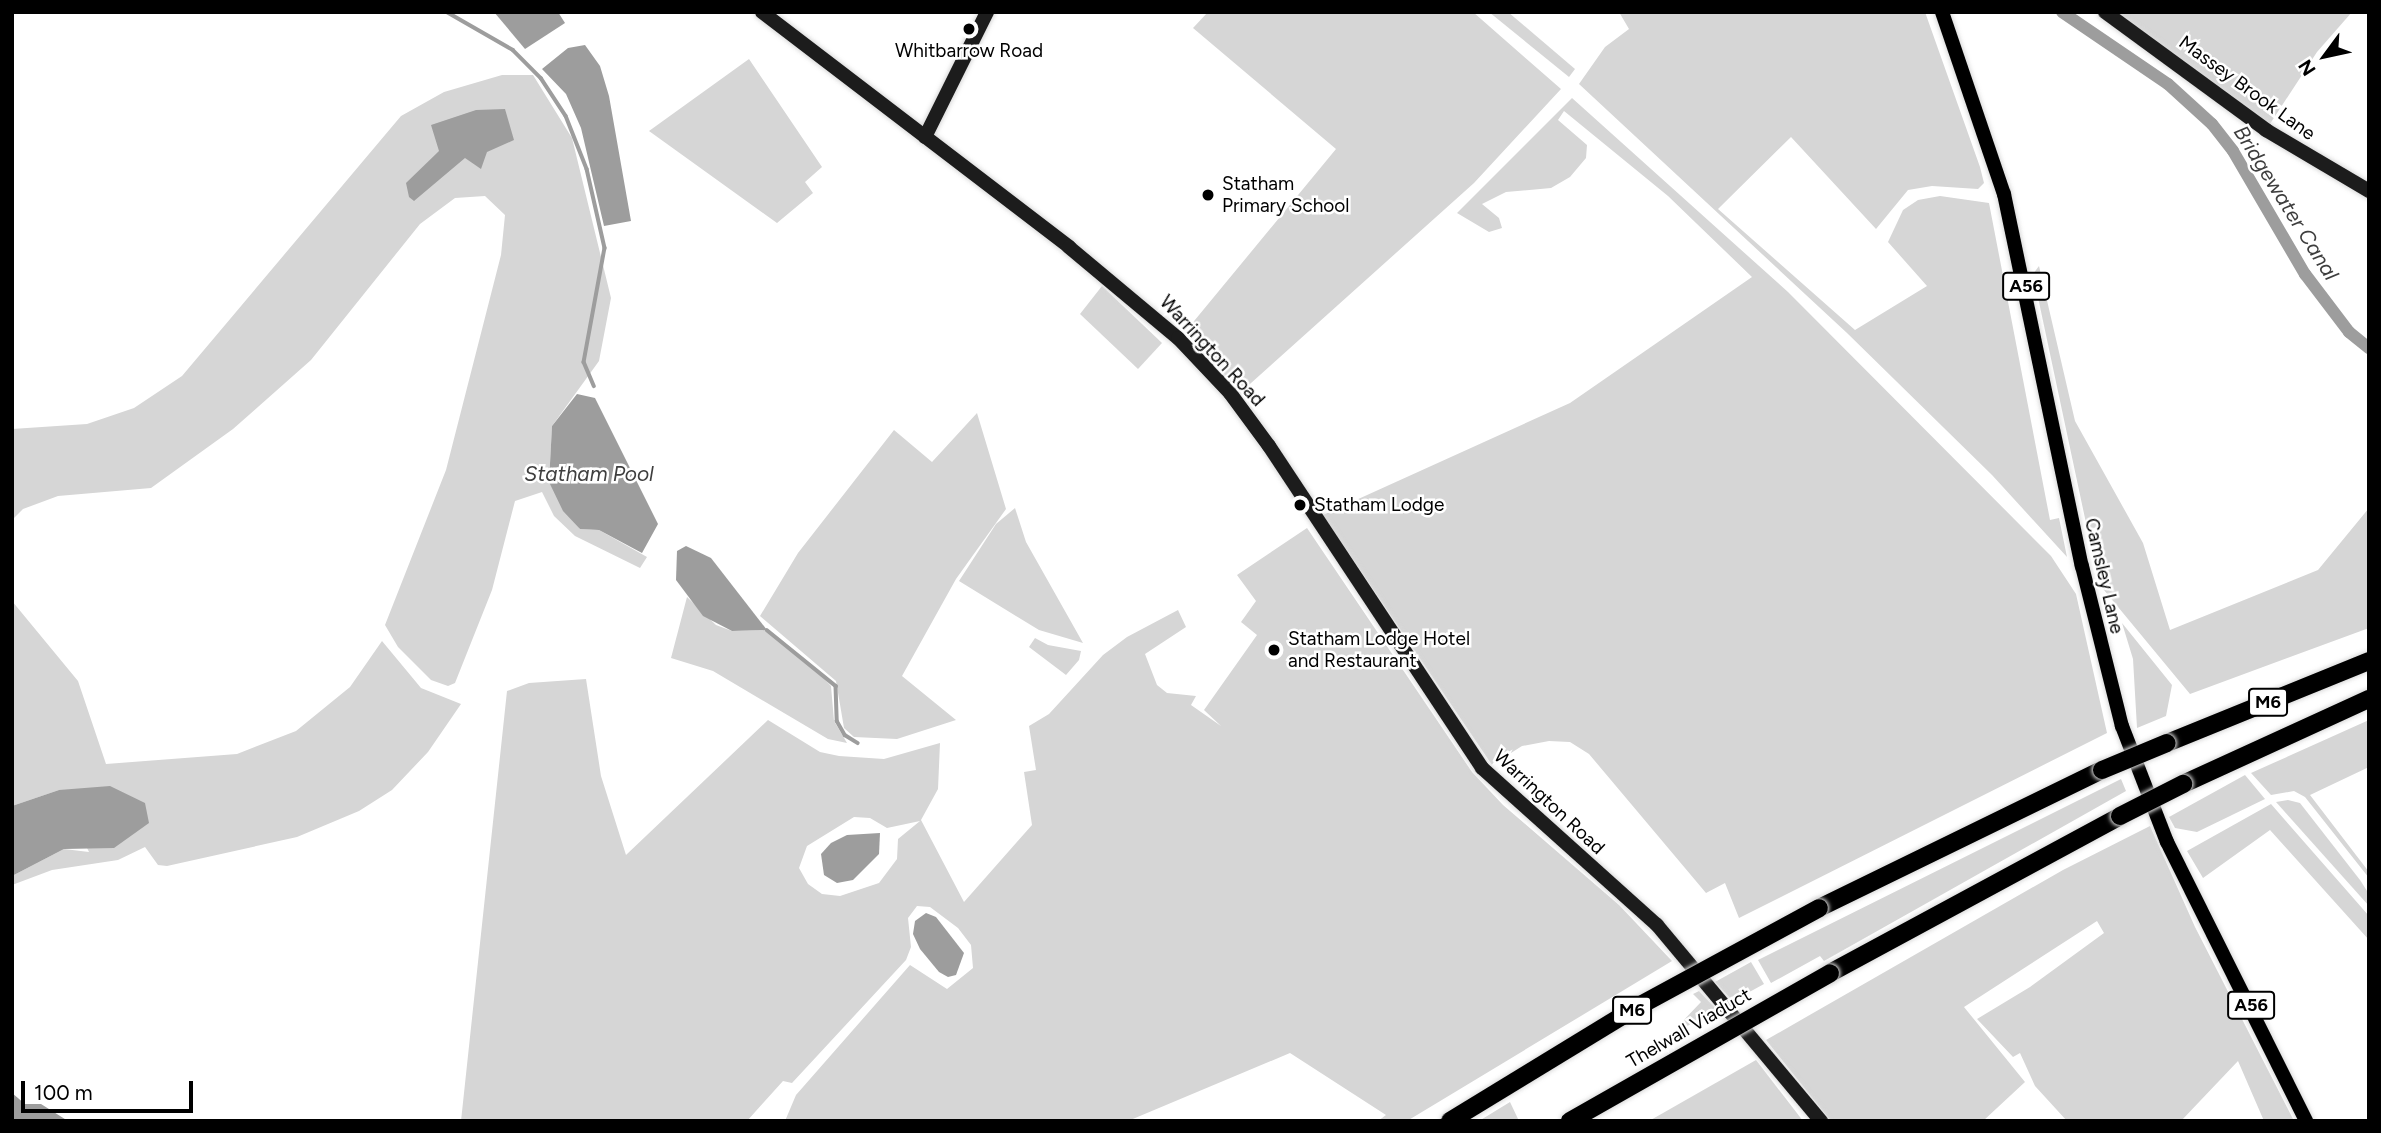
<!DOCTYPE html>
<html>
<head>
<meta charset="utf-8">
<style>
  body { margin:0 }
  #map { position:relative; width:2381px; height:1133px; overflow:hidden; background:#fff; font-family:Figtree,sans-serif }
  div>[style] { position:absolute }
  .green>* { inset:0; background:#d6d6d6 }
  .water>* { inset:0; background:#9d9d9d }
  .stream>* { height:3.5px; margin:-1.75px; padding:0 1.75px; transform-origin:1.75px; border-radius:1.75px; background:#9d9d9d }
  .canal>* { height:12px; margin:-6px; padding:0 6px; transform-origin:6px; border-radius:6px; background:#9d9d9d }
  .roads { filter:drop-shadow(0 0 2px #dbdbdb) drop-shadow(0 0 2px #dbdbdb) }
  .secondary>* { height:14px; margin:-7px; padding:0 7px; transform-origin:7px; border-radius:7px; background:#1c1c1c }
  .primary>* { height:14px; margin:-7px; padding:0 7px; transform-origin:7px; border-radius:7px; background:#000 }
  .highway>* { height:18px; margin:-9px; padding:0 9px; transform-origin:9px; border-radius:9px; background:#000 }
  .bridges { filter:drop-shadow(0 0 2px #dbdbdb) drop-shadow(0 0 2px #dbdbdb) }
  .highway-bridge>* { height:18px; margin:-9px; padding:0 9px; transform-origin:9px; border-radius:9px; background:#000 }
  .dots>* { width:19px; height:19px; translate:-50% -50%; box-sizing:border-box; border:4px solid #fff; border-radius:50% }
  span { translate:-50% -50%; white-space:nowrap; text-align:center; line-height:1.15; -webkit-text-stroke:5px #fff; paint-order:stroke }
  .shield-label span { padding:2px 5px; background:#fff; border:2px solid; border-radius:5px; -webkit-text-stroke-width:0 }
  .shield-label { font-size:18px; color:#000; font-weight:700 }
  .poi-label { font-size:19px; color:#000 }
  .left { translate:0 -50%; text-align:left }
  .street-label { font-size:19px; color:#000 }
  .water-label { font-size:21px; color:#3e3e3e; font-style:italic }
  .frame { position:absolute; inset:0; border:14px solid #000; pointer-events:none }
  .north { position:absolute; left:2290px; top:21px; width:70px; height:70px; -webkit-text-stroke:5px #fff; paint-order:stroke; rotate:237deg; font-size:19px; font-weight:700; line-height:28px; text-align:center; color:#000 }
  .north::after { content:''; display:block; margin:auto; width:24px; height:32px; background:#000; clip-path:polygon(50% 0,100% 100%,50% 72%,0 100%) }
  .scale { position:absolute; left:21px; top:1081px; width:172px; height:32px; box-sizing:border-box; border:4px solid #000; border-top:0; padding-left:9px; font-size:21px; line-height:24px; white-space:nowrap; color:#000; -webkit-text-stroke:5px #fff; paint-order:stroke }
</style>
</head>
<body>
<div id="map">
  <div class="green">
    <i style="clip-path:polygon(1208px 12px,1473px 12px,1561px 89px,1474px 183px,1241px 392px,1185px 332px,1336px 149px,1193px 28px)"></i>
    <i style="clip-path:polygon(1489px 12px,1508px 12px,1575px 69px,1569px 77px)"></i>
    <i style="clip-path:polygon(1619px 12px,1925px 12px,1980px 167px,1984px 183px,1978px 189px,1932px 186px,1908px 190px,1876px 229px,1791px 137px,1718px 209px,1855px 330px,1927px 286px,1888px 242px,1903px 210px,1918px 200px,1940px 196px,1989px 203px,2050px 520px,2059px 518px,2067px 557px,1992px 475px,1847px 333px,1579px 84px,1605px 47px,1629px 29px)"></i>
    <i style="clip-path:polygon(2110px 12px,2352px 12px,2317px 52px,2266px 130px)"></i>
    <i style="clip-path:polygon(749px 59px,822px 167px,805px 182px,813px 193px,777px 223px,649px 131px)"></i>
    <i style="clip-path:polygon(502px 75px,533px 75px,572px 138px,611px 298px,599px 361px,552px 426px,549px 482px,580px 529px,599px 530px,647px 557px,640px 568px,575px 536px,554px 516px,542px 492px,515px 501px,492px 590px,455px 683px,448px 686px,431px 680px,398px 647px,385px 625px,446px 470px,501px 255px,505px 215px,485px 196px,455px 198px,420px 224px,311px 360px,233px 429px,151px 488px,58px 496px,23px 509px,12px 520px,12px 429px,87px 424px,134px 408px,182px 376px,401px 116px,444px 92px)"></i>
    <i style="clip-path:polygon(1572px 98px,1788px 292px,2051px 556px,2076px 594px,2107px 733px,1739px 918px,1725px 883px,1706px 893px,1589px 754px,1570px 742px,1549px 741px,1522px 746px,1492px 765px,1323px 515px,1570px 403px,1752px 277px,1668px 196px,1564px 111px,1558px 120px,1587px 145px,1586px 158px,1570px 177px,1551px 188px,1506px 192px,1482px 204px,1499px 218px,1502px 228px,1489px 232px,1457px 213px)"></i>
    <i style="clip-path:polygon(2039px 266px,2075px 421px,2143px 543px,2170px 630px,2318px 570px,2369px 508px,2369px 628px,2190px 694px,2099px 584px,2033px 274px)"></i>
    <i style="clip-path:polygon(1102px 286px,1162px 343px,1138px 369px,1080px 314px)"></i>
    <i style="clip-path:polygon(977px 413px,1006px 509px,956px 579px,902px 676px,956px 720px,897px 739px,854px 737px,844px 728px,836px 681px,760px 616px,798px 553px,894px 430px,932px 462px)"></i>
    <i style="clip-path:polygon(1015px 508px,1026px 542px,1083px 643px,1039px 630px,959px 581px,996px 524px)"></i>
    <i style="clip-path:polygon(evenodd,1307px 528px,1472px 772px,1503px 805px,1619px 905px,1672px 961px,1407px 1121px,1378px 1121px,1386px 1115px,1290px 1053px,1128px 1121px,785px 1121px,796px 1095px,910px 965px,947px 989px,973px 968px,971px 945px,958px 928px,930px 907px,917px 906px,908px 918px,911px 947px,906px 960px,792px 1083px,783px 1081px,747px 1121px,461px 1121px,507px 691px,529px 683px,586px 679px,601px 776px,626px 855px,768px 720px,820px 752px,839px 756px,884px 759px,940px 743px,938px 789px,921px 820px,964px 902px,1032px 825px,1024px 772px,1036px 770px,1029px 726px,1049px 714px,1103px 655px,1127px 637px,1178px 610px,1186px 627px,1145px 654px,1157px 685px,1167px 693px,1196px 696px,1191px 705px,1221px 726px,1204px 710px,1257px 635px,1241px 622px,1256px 601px,1237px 575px,1307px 528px,854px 817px,870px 818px,887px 828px,920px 821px,898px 839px,897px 859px,879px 883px,840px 896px,822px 894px,808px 884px,799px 868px,807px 846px,854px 817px)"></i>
    <i style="clip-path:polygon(687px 597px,716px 625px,732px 631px,764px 630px,810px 664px,831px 686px,834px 721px,847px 743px,828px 739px,713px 671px,671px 658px)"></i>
    <i style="clip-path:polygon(12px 601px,78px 681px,106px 764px,237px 754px,296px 731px,350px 687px,382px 641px,421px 688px,461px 704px,428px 752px,392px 790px,359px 811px,297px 837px,167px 866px,158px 865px,145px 847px,118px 860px,52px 870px,12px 885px,12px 876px,64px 849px,89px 852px,59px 790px,12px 806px)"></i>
    <i style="clip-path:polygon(2122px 623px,2172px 685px,2166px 716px,2137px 728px,2133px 659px)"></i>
    <i style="clip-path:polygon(1035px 638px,1048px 645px,1081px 651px,1079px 660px,1066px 675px,1029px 647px)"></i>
    <i style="clip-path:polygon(2369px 720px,2369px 767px,2310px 795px,2369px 872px,2369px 878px,2305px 797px,2294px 791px,2271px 795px,2251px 773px)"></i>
    <i style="clip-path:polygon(2245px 775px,2265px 799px,2197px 832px,2175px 828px,2169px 817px)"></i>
    <i style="clip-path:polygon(2121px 779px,2126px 791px,1824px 961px,1820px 956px,1771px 983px,1758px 960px)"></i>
    <i style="clip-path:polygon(2288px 800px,2300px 803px,2360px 880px,2369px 894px,2369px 906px,2276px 802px)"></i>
    <i style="clip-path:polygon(2271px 804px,2369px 916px,2369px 940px,2270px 830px,2203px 878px,2187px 851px)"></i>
    <i style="clip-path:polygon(2150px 826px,2195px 927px,2294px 1121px,2264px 1121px,2238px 1061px,2181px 1121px,2067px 1121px,2035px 1086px,2020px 1053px,2013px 1057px,1977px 1019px,2030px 987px,2104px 933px,2097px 921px,1964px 1007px,2025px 1082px,1983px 1121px,1831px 1121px,1766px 1040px,2063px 870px)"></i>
    <i style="clip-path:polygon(1751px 962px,1764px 984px,1733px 1001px,1715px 982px)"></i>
    <i style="clip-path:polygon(1699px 991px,1716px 1009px,1684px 1028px,1680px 1024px,1701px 1002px,1693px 994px)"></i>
    <i style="clip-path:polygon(1756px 1060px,1803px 1121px,1649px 1121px)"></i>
    <i style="clip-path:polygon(1510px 1102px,1519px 1121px,1479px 1121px)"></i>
  </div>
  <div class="water">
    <i style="clip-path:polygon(494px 12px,558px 12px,565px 23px,525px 49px)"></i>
    <i style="clip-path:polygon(585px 45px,600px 66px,609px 96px,631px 221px,604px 226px,581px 128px,566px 94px,542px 69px,568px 48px)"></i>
    <i style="clip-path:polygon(505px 109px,514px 140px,487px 152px,481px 169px,465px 158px,414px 201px,409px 197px,406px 183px,439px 151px,431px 125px,476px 110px)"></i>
    <i style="clip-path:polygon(577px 394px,595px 398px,658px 524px,642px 553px,599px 530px,580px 529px,563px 511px,549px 482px,552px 426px)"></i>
    <i style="clip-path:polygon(686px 546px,711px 558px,767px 630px,732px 631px,703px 616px,676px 580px,677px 551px)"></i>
    <i style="clip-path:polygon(110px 786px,145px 803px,149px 823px,114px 848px,64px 849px,12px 876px,12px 806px,59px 790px)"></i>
    <i style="clip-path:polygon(880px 833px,879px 854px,853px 880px,837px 883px,824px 875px,821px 854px,831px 843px,847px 835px)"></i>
    <i style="clip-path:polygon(926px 913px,936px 917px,964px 953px,956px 975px,948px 977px,939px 972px,920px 949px,913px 934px,915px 921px)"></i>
    <i style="clip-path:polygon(12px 1093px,25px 1104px,41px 1104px,68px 1121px,12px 1121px)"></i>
  </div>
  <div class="stream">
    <i style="left:447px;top:12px;width:76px;rotate:29.9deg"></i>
    <i style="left:513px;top:50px;width:40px;rotate:45deg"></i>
    <i style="left:541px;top:78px;width:45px;rotate:56.7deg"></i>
    <i style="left:566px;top:116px;width:57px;rotate:68.4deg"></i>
    <i style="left:587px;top:169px;width:81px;rotate:77.2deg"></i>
    <i style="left:605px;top:248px;width:116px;rotate:100.4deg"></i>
    <i style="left:584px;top:362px;width:26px;rotate:67deg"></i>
    <i style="left:767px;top:630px;width:89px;rotate:39.1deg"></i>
    <i style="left:836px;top:686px;width:35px;rotate:88deg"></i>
    <i style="left:837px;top:721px;width:16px;rotate:60deg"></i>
    <i style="left:845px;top:735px;width:15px;rotate:32deg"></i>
  </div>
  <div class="canal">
    <i style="left:2062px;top:12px;width:128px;rotate:34.2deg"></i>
    <i style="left:2168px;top:84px;width:59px;rotate:42.3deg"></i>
    <i style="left:2212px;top:124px;width:34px;rotate:52deg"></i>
    <i style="left:2233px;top:151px;width:143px;rotate:59.7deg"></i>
    <i style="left:2305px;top:274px;width:73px;rotate:52.8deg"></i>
    <i style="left:2349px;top:332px;width:26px;rotate:39deg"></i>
  </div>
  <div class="roads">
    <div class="secondary">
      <i style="left:762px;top:12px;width:387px;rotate:37.4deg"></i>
      <i style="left:1069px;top:247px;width:142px;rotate:39.9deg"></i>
      <i style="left:1178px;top:338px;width:76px;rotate:46.6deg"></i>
      <i style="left:1230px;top:393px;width:66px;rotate:53.7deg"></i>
      <i style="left:1269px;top:446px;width:386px;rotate:56.5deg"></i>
      <i style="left:1482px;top:768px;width:235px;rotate:41.9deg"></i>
      <i style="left:1657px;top:925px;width:256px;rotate:50.1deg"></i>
      <i style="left:2105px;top:12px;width:200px;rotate:36.2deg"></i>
      <i style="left:2266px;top:130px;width:120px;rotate:30.6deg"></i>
      <i style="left:925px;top:137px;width:140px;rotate:-63.6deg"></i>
    </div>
    <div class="primary">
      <i style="left:1942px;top:12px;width:192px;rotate:71.2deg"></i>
      <i style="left:2004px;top:194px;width:380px;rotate:78.2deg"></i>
      <i style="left:2082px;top:566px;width:165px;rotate:76deg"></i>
      <i style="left:2122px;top:726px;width:124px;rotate:68.8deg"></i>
      <i style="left:2167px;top:842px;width:312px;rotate:63.5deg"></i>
    </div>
    <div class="highway">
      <i style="left:2167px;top:743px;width:218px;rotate:-22.1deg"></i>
      <i style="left:2183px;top:784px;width:205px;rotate:-24.6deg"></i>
      <i style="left:1819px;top:908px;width:315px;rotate:-26deg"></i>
      <i style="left:1830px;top:973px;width:330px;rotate:-28.4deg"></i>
    </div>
  </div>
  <div class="bridges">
    <div class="highway-bridge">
      <i style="left:2102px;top:770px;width:70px;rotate:-22.6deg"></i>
      <i style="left:2120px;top:816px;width:71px;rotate:-26.9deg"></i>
      <i style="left:1450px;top:1121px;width:219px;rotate:-31.4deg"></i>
      <i style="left:1637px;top:1007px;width:207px;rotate:-28.5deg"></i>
      <i style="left:1570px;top:1121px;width:299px;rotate:-29.6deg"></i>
    </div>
  </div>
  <div class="dots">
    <i style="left:969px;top:29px;background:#000"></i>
    <i style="left:1208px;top:195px;background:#000"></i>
    <i style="left:1300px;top:505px;background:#000"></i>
    <i style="left:1274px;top:650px;background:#000"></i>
  </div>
  <div class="shield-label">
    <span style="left:2026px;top:286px">A56</span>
    <span style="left:2268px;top:702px">M6</span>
    <span style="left:2251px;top:1005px">A56</span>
    <span style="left:1632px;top:1010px">M6</span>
  </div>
  <div class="poi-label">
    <span style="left:969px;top:51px">Whitbarrow Road</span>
    <span class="left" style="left:1222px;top:195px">Statham<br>Primary School</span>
    <span class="left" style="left:1314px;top:505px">Statham Lodge</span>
    <span class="left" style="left:1288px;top:650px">Statham Lodge Hotel<br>and Restaurant</span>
  </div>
  <div class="street-label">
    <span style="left:2247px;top:88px;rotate:36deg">Massey Brook Lane</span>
    <span style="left:1212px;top:351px;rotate:47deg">Warrington Road</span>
    <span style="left:2104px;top:576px;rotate:77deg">Camsley Lane</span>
    <span style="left:1549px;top:802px;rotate:43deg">Warrington Road</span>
    <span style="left:1689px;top:1028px;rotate:-30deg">Thelwall Viaduct</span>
  </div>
  <div class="water-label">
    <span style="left:2286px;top:203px;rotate:58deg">Bridgewater Canal</span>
    <span style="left:589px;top:474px">Statham Pool</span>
  </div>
  <div class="frame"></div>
  <div class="north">N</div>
  <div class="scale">100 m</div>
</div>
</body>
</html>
